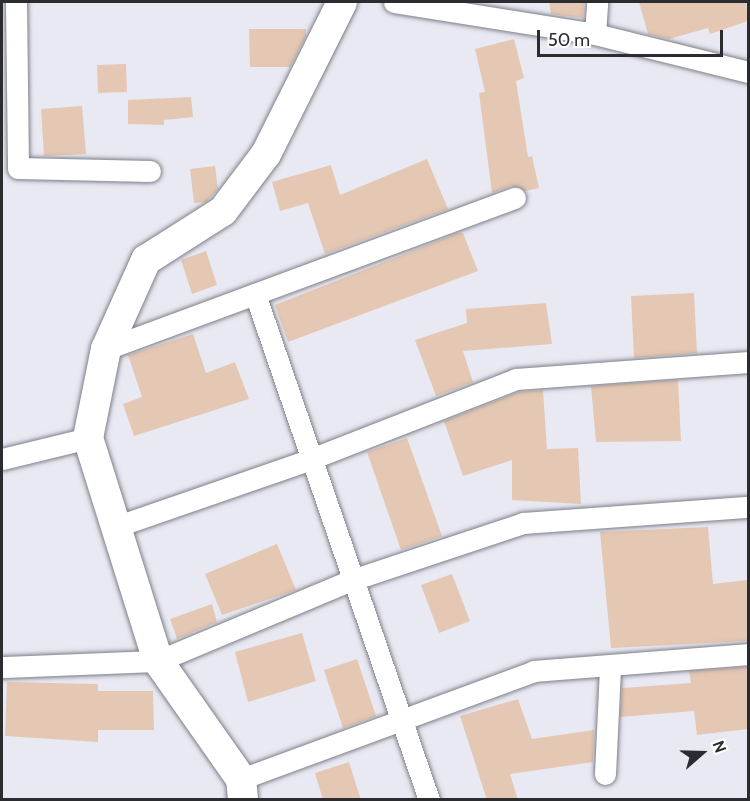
<!DOCTYPE html>
<html>
<head>
<meta charset="utf-8">
<style>
  body { margin:0 }
  #map { position:relative; width:750px; height:801px; overflow:hidden; background:#e9e9f3; font-family:Cabin,sans-serif }
  div>[style] { position:absolute }
  .building>* { inset:0; background:#e5c8b3 }
  .roads { filter:drop-shadow(0 0 2px #7e7f87) drop-shadow(0 0 2px #7e7f87) }
  .street>* { height:21px; margin:-10.5px; padding:0 10.5px; transform-origin:10.5px; border-radius:10.5px; background:#fff }
  .secondary>* { height:30px; margin:-15px; padding:0 15px; transform-origin:15px; border-radius:15px; background:#fff }
  span { translate:-50% -50%; white-space:nowrap; text-align:center; line-height:1.15; -webkit-text-stroke:4.5px #fff; paint-order:stroke }
  .frame { position:absolute; inset:0; border:3px solid #2b2c2f; pointer-events:none }
  .north { position:absolute; left:672px; top:723px; width:60px; height:60px; -webkit-text-stroke:4px #fff; paint-order:stroke; rotate:70deg; font-size:16px; font-weight:700; line-height:24px; text-align:center; color:#2b2c2f }
  .north::after { content:''; display:block; margin:auto; width:21px; height:27px; background:#2b2c2f; clip-path:polygon(50% 0,100% 100%,50% 72%,0 100%) }
  .scale { position:absolute; left:537px; top:30px; width:186px; height:27px; box-sizing:border-box; border:3px solid #2b2c2f; border-top:0; padding-left:8px; font-size:18px; line-height:21px; white-space:nowrap; color:#2b2c2f; -webkit-text-stroke:4px #fff; paint-order:stroke }
</style>
</head>
<body>
<div id="map">
  <div class="building">
    <i style="clip-path:polygon(549px 2px,584px 2px,583px 18px,551px 14px)"></i>
    <i style="clip-path:polygon(639px 2px,746px 2px,748px 21px,710px 34px,708px 28px,669px 39px,648px 34px)"></i>
    <i style="clip-path:polygon(249px 29px,306px 29px,306px 36px,290px 67px,250px 67px)"></i>
    <i style="clip-path:polygon(514px 39px,524px 78px,516px 81px,528px 157px,532px 156px,539px 188px,525px 191px,511px 186px,492px 193px,479px 93px,485px 92px,475px 49px)"></i>
    <i style="clip-path:polygon(126px 64px,127px 92px,98px 93px,97px 65px)"></i>
    <i style="clip-path:polygon(191px 97px,193px 117px,164px 120px,164px 125px,128px 124px,128px 100px)"></i>
    <i style="clip-path:polygon(82px 106px,86px 154px,44px 156px,41px 109px)"></i>
    <i style="clip-path:polygon(427px 159px,448px 209px,325px 254px,308px 203px,280px 211px,272px 182px,331px 165px,340px 195px)"></i>
    <i style="clip-path:polygon(215px 166px,218px 189px,206px 202px,194px 203px,190px 169px)"></i>
    <i style="clip-path:polygon(458px 233px,463px 233px,478px 271px,288px 342px,275px 305px)"></i>
    <i style="clip-path:polygon(206px 251px,217px 285px,192px 294px,181px 260px)"></i>
    <i style="clip-path:polygon(694px 293px,697px 353px,634px 358px,631px 296px)"></i>
    <i style="clip-path:polygon(546px 303px,552px 344px,463px 351px,473px 382px,436px 396px,415px 340px,467px 323px,466px 309px)"></i>
    <i style="clip-path:polygon(193px 334px,206px 373px,235px 362px,249px 399px,134px 436px,123px 404px,142px 397px,128px 355px)"></i>
    <i style="clip-path:polygon(678px 380px,681px 441px,596px 442px,591px 386px)"></i>
    <i style="clip-path:polygon(543px 390px,547px 449px,578px 448px,581px 504px,512px 500px,512px 460px,463px 476px,444px 421px,519px 392px)"></i>
    <i style="clip-path:polygon(407px 438px,442px 536px,401px 550px,367px 452px)"></i>
    <i style="clip-path:polygon(708px 527px,713px 584px,747px 580px,748px 641px,611px 648px,600px 532px)"></i>
    <i style="clip-path:polygon(277px 544px,296px 590px,222px 615px,205px 574px)"></i>
    <i style="clip-path:polygon(452px 574px,470px 621px,439px 633px,421px 585px)"></i>
    <i style="clip-path:polygon(212px 604px,217px 622px,177px 639px,170px 619px)"></i>
    <i style="clip-path:polygon(302px 633px,316px 681px,248px 702px,235px 652px)"></i>
    <i style="clip-path:polygon(357px 659px,376px 716px,343px 728px,324px 670px)"></i>
    <i style="clip-path:polygon(748px 667px,748px 729px,697px 735px,694px 711px,620px 717px,622px 688px,691px 683px,689px 671px)"></i>
    <i style="clip-path:polygon(7px 682px,98px 684px,98px 691px,153px 691px,154px 730px,98px 730px,98px 742px,5px 736px)"></i>
    <i style="clip-path:polygon(518px 699px,532px 739px,594px 730px,593px 762px,510px 774px,518px 800px,487px 800px,460px 716px)"></i>
    <i style="clip-path:polygon(349px 762px,361px 800px,323px 800px,315px 773px)"></i>
  </div>
  <div class="roads">
    <div class="street">
      <i style="left:16px;top:2px;width:166px;rotate:89.3deg"></i>
      <i style="left:18px;top:168px;width:132px;rotate:1.3deg"></i>
      <i style="left:394px;top:2px;width:204px;rotate:9deg"></i>
      <i style="left:595px;top:34px;width:158px;rotate:13.9deg"></i>
      <i style="left:595px;top:34px;width:32px;rotate:-86deg"></i>
      <i style="left:255px;top:294px;width:535px;rotate:71.02deg"></i>
      <i style="left:106px;top:349px;width:436px;rotate:-20.3deg"></i>
      <i style="left:2px;top:459px;width:89px;rotate:-13.7deg"></i>
      <i style="left:115px;top:527px;width:207px;rotate:-19.1deg"></i>
      <i style="left:311px;top:459px;width:220px;rotate:-21.3deg"></i>
      <i style="left:516px;top:379px;width:233px;rotate:-4.2deg"></i>
      <i style="left:2px;top:667px;width:156px;rotate:-2.2deg"></i>
      <i style="left:158px;top:661px;width:210px;rotate:-22.7deg"></i>
      <i style="left:352px;top:580px;width:180px;rotate:-18.4deg"></i>
      <i style="left:523px;top:523px;width:226px;rotate:-4.1deg"></i>
      <i style="left:605px;top:774px;width:106px;rotate:-87.3deg"></i>
      <i style="left:241px;top:779px;width:312px;rotate:-20.2deg"></i>
      <i style="left:534px;top:671px;width:215px;rotate:-4.5deg"></i>
    </div>
    <div class="secondary">
      <i style="left:243px;top:800px;width:21px;rotate:-95deg"></i>
      <i style="left:241px;top:779px;width:144px;rotate:-125.1deg"></i>
      <i style="left:158px;top:661px;width:234px;rotate:-107.4deg"></i>
      <i style="left:88px;top:438px;width:91px;rotate:-78.6deg"></i>
      <i style="left:106px;top:349px;width:98px;rotate:-65.8deg"></i>
      <i style="left:146px;top:260px;width:91px;rotate:-32.5deg"></i>
      <i style="left:223px;top:211px;width:71px;rotate:-53deg"></i>
      <i style="left:266px;top:154px;width:170px;rotate:-63.4deg"></i>
    </div>
  </div>
  <div class="frame"></div>
  <div class="north">N</div>
  <div class="scale">50 m</div>
</div>
</body>
</html>
